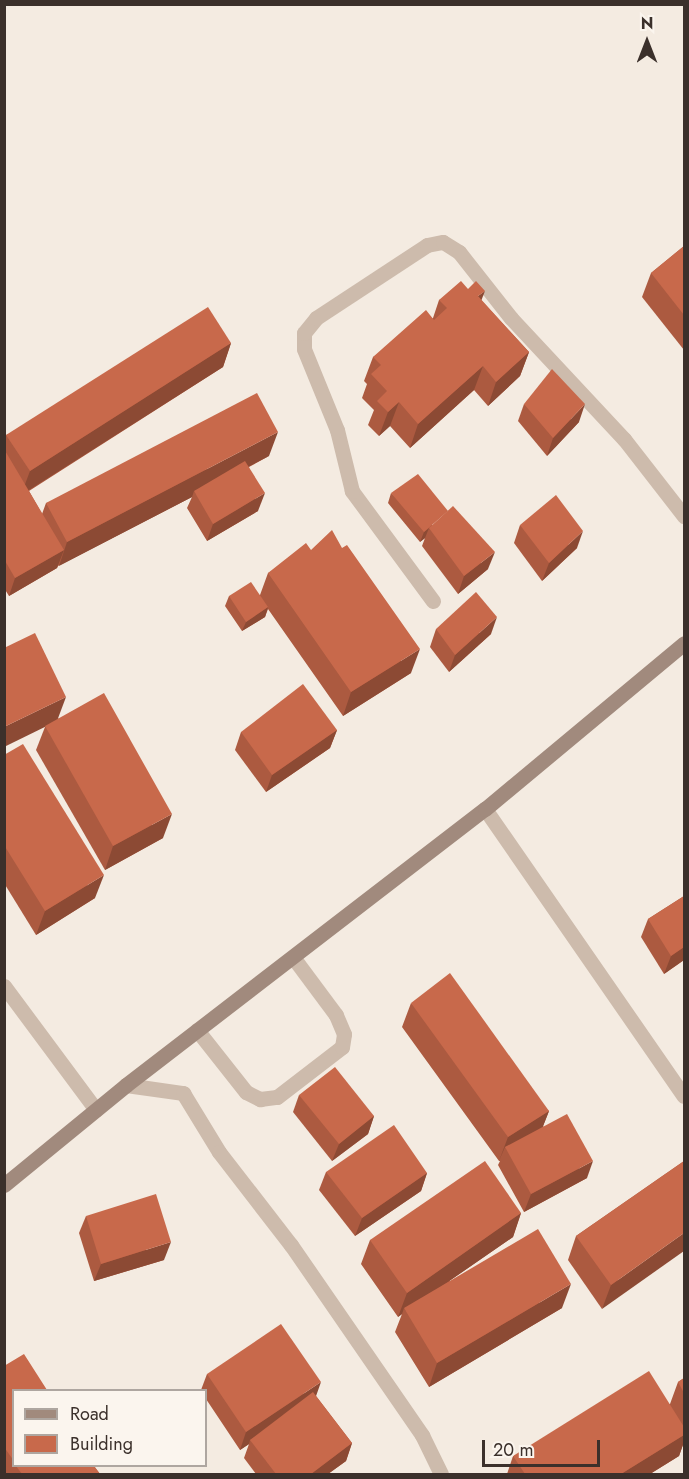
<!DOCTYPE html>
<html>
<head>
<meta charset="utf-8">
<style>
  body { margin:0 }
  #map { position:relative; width:689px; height:1479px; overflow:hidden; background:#f4ebe1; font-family:Jost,sans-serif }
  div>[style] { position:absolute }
  .lane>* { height:15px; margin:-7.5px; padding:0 7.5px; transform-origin:7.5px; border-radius:7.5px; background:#cdbbac }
  .street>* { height:15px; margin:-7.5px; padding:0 7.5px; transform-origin:7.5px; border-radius:7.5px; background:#cdbbac }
  .secondary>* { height:15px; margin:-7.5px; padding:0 7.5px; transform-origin:7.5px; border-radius:7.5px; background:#a18a7d }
  .wall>* { inset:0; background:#ac5a40 }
  .shaded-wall>* { inset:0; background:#8c4a34 }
  .building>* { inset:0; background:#c8694b }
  span { translate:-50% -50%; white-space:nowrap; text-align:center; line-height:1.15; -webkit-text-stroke:4.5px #fbf5ee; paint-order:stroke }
  .frame { position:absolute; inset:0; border:6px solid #3b302b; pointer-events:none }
  .legend { position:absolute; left:12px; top:1389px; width:195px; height:78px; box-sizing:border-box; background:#fbf5ee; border:2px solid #aea6a0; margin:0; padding:8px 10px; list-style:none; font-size:18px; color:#3b302b }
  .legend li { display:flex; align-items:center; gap:12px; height:30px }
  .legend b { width:30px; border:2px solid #aea6a0 }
  .north { position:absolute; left:617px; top:12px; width:60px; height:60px; -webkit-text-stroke:4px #fbf5ee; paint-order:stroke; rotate:0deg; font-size:16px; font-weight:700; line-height:24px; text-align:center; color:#3b302b }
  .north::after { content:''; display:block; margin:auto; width:21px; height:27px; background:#3b302b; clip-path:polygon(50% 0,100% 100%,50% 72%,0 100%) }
  .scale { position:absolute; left:482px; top:1440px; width:118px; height:27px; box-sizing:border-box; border:3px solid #3b302b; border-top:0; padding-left:8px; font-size:18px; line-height:21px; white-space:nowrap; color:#3b302b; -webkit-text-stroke:4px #fbf5ee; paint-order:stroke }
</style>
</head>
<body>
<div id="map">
  <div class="lane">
    <i style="left:197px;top:1030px;width:79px;rotate:51.7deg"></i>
    <i style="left:246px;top:1092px;width:16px;rotate:27deg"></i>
    <i style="left:260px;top:1099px;width:17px;rotate:-7deg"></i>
    <i style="left:277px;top:1097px;width:82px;rotate:-37.6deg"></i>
    <i style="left:342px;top:1047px;width:13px;rotate:-81deg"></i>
    <i style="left:344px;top:1034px;width:21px;rotate:-113deg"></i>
    <i style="left:336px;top:1015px;width:72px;rotate:-126.6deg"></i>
  </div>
  <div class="street">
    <i style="left:433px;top:601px;width:137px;rotate:-126.4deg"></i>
    <i style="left:352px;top:491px;width:63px;rotate:-103.8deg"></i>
    <i style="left:337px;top:430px;width:87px;rotate:-112.2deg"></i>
    <i style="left:304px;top:349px;width:16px;rotate:-90deg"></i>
    <i style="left:304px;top:333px;width:19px;rotate:-51deg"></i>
    <i style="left:316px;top:318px;width:133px;rotate:-33.3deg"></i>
    <i style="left:427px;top:245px;width:16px;rotate:-11deg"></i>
    <i style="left:443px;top:242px;width:19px;rotate:32deg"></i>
    <i style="left:459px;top:252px;width:84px;rotate:51.8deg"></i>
    <i style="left:511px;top:318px;width:166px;rotate:47deg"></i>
    <i style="left:624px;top:439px;width:98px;rotate:52.1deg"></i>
    <i style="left:485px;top:809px;width:349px;rotate:55.3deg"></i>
    <i style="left:4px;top:986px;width:154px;rotate:53.4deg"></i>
    <i style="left:126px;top:1085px;width:58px;rotate:8deg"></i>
    <i style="left:183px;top:1093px;width:69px;rotate:58.6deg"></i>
    <i style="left:219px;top:1152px;width:118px;rotate:52.3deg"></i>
    <i style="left:291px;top:1245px;width:231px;rotate:55.4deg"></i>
    <i style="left:422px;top:1435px;width:43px;rotate:64deg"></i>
  </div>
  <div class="secondary">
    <i style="left:4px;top:1185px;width:158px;rotate:-39.3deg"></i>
    <i style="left:126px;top:1085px;width:453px;rotate:-37.6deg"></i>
    <i style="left:485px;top:809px;width:259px;rotate:-39.8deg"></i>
  </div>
  <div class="wall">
    <i style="clip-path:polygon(684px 246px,684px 350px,642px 297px,651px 273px)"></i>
    <i style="clip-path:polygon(468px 289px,481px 300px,529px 352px,520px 376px,488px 406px,474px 390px,410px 448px,390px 426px,379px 436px,368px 425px,374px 410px,362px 398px,367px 384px,364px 381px,373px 357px,433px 318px,439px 300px)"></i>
    <i style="clip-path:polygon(231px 343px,223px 367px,29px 491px,42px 514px,46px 503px,269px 456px,249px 467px,258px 511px,207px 541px,187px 508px,192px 497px,58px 566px,57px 568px,9px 596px,4px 588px,4px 440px,6px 435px)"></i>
    <i style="clip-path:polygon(524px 404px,579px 422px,547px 456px,518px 421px)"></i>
    <i style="clip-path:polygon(391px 493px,488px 569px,458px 594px,422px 546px,425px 538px,420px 542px,388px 503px)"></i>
    <i style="clip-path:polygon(520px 525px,577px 548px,542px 581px,514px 543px)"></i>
    <i style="clip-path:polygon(311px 550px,411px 673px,343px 716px,268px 609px,265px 617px,242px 631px,225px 606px,229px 596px,260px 595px,268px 573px)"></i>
    <i style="clip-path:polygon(436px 629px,491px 634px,449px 672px,430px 647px)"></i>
    <i style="clip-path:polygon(58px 718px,163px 838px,105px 870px,36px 750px,45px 727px)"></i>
    <i style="clip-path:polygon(337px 730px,330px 748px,266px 792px,235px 750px,241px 732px)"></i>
    <i style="clip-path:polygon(4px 755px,95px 898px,36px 935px,4px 883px)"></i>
    <i style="clip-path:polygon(684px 896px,684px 960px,664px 974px,641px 937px,648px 919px)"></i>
    <i style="clip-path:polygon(411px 1003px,549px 1111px,543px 1126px,587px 1178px,524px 1212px,498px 1165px,500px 1161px,499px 1161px,402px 1027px)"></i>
    <i style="clip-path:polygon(299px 1095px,374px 1116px,368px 1134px,332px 1161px,293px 1112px)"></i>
    <i style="clip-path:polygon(684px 1161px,602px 1309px,568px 1260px,576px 1236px)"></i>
    <i style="clip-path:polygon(326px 1172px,427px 1173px,421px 1191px,355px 1236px,319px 1190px)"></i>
    <i style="clip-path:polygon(521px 1213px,513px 1237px,449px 1281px,562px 1308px,429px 1387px,395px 1332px,402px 1314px,398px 1317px,361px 1264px,370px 1240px)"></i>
    <i style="clip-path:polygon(86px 1216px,164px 1260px,94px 1281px,79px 1233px)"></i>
    <i style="clip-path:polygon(4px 1366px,14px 1390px,14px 1466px,94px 1466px,100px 1474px,4px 1474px)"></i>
    <i style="clip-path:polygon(207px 1374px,316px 1396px,352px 1443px,346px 1461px,328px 1474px,256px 1474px,244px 1458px,249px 1444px,240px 1450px,206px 1399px,206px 1390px,201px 1390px)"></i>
    <i style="clip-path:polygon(684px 1378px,684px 1442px,679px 1456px,650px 1474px,507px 1474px,513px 1456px,670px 1404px,678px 1382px)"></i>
  </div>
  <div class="shaded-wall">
    <i style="clip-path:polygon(485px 291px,476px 314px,478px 296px)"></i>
    <i style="clip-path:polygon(231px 343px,223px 367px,21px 495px,30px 471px)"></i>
    <i style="clip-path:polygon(529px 352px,520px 376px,488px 406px,496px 382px)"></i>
    <i style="clip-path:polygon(483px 366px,474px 390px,410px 448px,418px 424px)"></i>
    <i style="clip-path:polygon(399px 402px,390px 426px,379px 436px,388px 412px)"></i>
    <i style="clip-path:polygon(585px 404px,579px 422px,547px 456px,553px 438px)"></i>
    <i style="clip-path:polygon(278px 432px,269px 456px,196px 494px,194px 491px,192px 497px,59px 566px,67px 542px)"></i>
    <i style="clip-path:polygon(265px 493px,258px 511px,207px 541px,213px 524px)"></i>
    <i style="clip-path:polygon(429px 528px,425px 538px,420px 542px,424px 532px)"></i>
    <i style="clip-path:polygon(583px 531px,577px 548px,542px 581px,549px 563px)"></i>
    <i style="clip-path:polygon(64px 550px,57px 568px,9px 596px,15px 578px)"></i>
    <i style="clip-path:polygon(495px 552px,488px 569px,458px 594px,464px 576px)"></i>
    <i style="clip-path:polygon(268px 607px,265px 617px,242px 631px,246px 622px)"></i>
    <i style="clip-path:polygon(497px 617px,491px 634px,449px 672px,455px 655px)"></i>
    <i style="clip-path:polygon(420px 649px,411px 673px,343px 716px,351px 692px)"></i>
    <i style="clip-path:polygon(66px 697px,57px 721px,4px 747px,4px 727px)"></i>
    <i style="clip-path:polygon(337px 730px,330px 748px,266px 792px,272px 775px)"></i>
    <i style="clip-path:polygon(172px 814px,163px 838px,105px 870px,113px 846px)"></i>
    <i style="clip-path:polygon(104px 875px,95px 898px,36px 935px,45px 911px)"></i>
    <i style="clip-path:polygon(684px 947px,684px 960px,664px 974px,671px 956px)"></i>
    <i style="clip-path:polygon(549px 1111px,540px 1134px,505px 1147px,499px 1161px,508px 1137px)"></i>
    <i style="clip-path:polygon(374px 1116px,368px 1134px,332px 1161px,339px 1144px)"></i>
    <i style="clip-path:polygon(593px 1161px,587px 1178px,524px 1212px,531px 1194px)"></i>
    <i style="clip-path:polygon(427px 1173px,421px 1191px,355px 1236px,362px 1218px)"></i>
    <i style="clip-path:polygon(521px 1213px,513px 1237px,406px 1311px,404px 1308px,402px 1314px,398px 1317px,407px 1293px)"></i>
    <i style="clip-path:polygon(684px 1233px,684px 1251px,602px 1309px,611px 1285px)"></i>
    <i style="clip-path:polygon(171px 1242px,164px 1260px,94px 1281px,101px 1264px)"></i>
    <i style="clip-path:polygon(571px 1284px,562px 1308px,429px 1387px,437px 1363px)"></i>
    <i style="clip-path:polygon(321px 1382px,315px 1399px,250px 1440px,249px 1444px,240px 1450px,246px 1432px)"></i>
    <i style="clip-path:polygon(684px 1435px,684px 1442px,679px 1456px,650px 1474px,621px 1474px)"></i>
    <i style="clip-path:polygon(352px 1443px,346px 1461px,328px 1474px,311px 1474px)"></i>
  </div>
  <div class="building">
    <i style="clip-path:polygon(684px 246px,684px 315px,651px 273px)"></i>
    <i style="clip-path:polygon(461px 281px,468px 289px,476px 281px,485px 291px,478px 296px,529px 352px,496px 382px,483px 366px,418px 424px,399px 402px,388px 412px,377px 401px,387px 391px,371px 374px,381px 365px,373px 357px,426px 310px,434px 320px,447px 308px,439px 300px)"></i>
    <i style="clip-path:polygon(208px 307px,231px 343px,30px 471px,6px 435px)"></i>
    <i style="clip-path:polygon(552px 369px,585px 404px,553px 438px,524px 404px)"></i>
    <i style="clip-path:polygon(257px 393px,278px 432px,67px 542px,46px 503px)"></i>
    <i style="clip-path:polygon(4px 449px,64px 550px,15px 578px,4px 559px)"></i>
    <i style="clip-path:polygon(245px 461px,265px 493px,213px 524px,194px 491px)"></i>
    <i style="clip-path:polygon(418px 474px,448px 511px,424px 532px,391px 493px)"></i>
    <i style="clip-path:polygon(556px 495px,583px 531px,549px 563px,520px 525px)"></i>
    <i style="clip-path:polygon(453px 506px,495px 552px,464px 576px,429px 528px)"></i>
    <i style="clip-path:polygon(332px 530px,342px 548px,347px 545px,420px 649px,351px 692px,268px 573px,306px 543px,311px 550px)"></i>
    <i style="clip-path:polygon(251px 582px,268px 607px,246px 622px,229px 596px)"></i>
    <i style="clip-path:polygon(476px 592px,497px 617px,455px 655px,436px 629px)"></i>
    <i style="clip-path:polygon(35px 633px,66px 697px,4px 727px,4px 648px)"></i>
    <i style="clip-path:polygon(303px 684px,337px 730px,272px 775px,241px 732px)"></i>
    <i style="clip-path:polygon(104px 693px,172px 814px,113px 846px,45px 726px)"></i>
    <i style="clip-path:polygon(23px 744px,104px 875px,45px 911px,4px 845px,4px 755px)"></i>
    <i style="clip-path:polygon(684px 896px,684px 947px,671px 956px,648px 919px)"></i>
    <i style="clip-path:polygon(450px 973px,549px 1111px,508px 1137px,411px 1003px)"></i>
    <i style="clip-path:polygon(335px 1067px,374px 1116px,339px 1144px,299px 1095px)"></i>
    <i style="clip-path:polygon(567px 1114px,593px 1161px,531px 1194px,505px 1147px)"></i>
    <i style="clip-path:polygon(394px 1125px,427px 1173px,362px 1218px,326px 1172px)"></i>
    <i style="clip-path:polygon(485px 1161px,521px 1213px,407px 1293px,370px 1240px)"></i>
    <i style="clip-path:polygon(684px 1161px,684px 1233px,611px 1285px,576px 1236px)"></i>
    <i style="clip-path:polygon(156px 1194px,171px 1242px,101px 1264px,86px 1216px)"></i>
    <i style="clip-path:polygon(538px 1229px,571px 1284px,437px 1363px,404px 1308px)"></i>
    <i style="clip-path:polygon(281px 1324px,321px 1382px,246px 1432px,207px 1374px)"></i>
    <i style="clip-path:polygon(24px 1354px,47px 1390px,14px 1390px,14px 1461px,4px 1447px,4px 1366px)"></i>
    <i style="clip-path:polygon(649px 1371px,684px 1427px,684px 1435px,621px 1474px,525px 1474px,513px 1456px)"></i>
    <i style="clip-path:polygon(684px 1378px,684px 1393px,678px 1382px)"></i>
    <i style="clip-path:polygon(313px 1392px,352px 1443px,311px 1474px,276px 1474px,250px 1440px)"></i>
    <i style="clip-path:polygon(16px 1466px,94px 1466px,100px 1474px,22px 1474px)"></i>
  </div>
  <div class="frame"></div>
  <ul class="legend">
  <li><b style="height:8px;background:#a18a7d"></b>Road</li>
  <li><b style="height:16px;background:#c8694b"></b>Building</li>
  </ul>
  <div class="north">N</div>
  <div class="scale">20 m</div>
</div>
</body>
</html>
